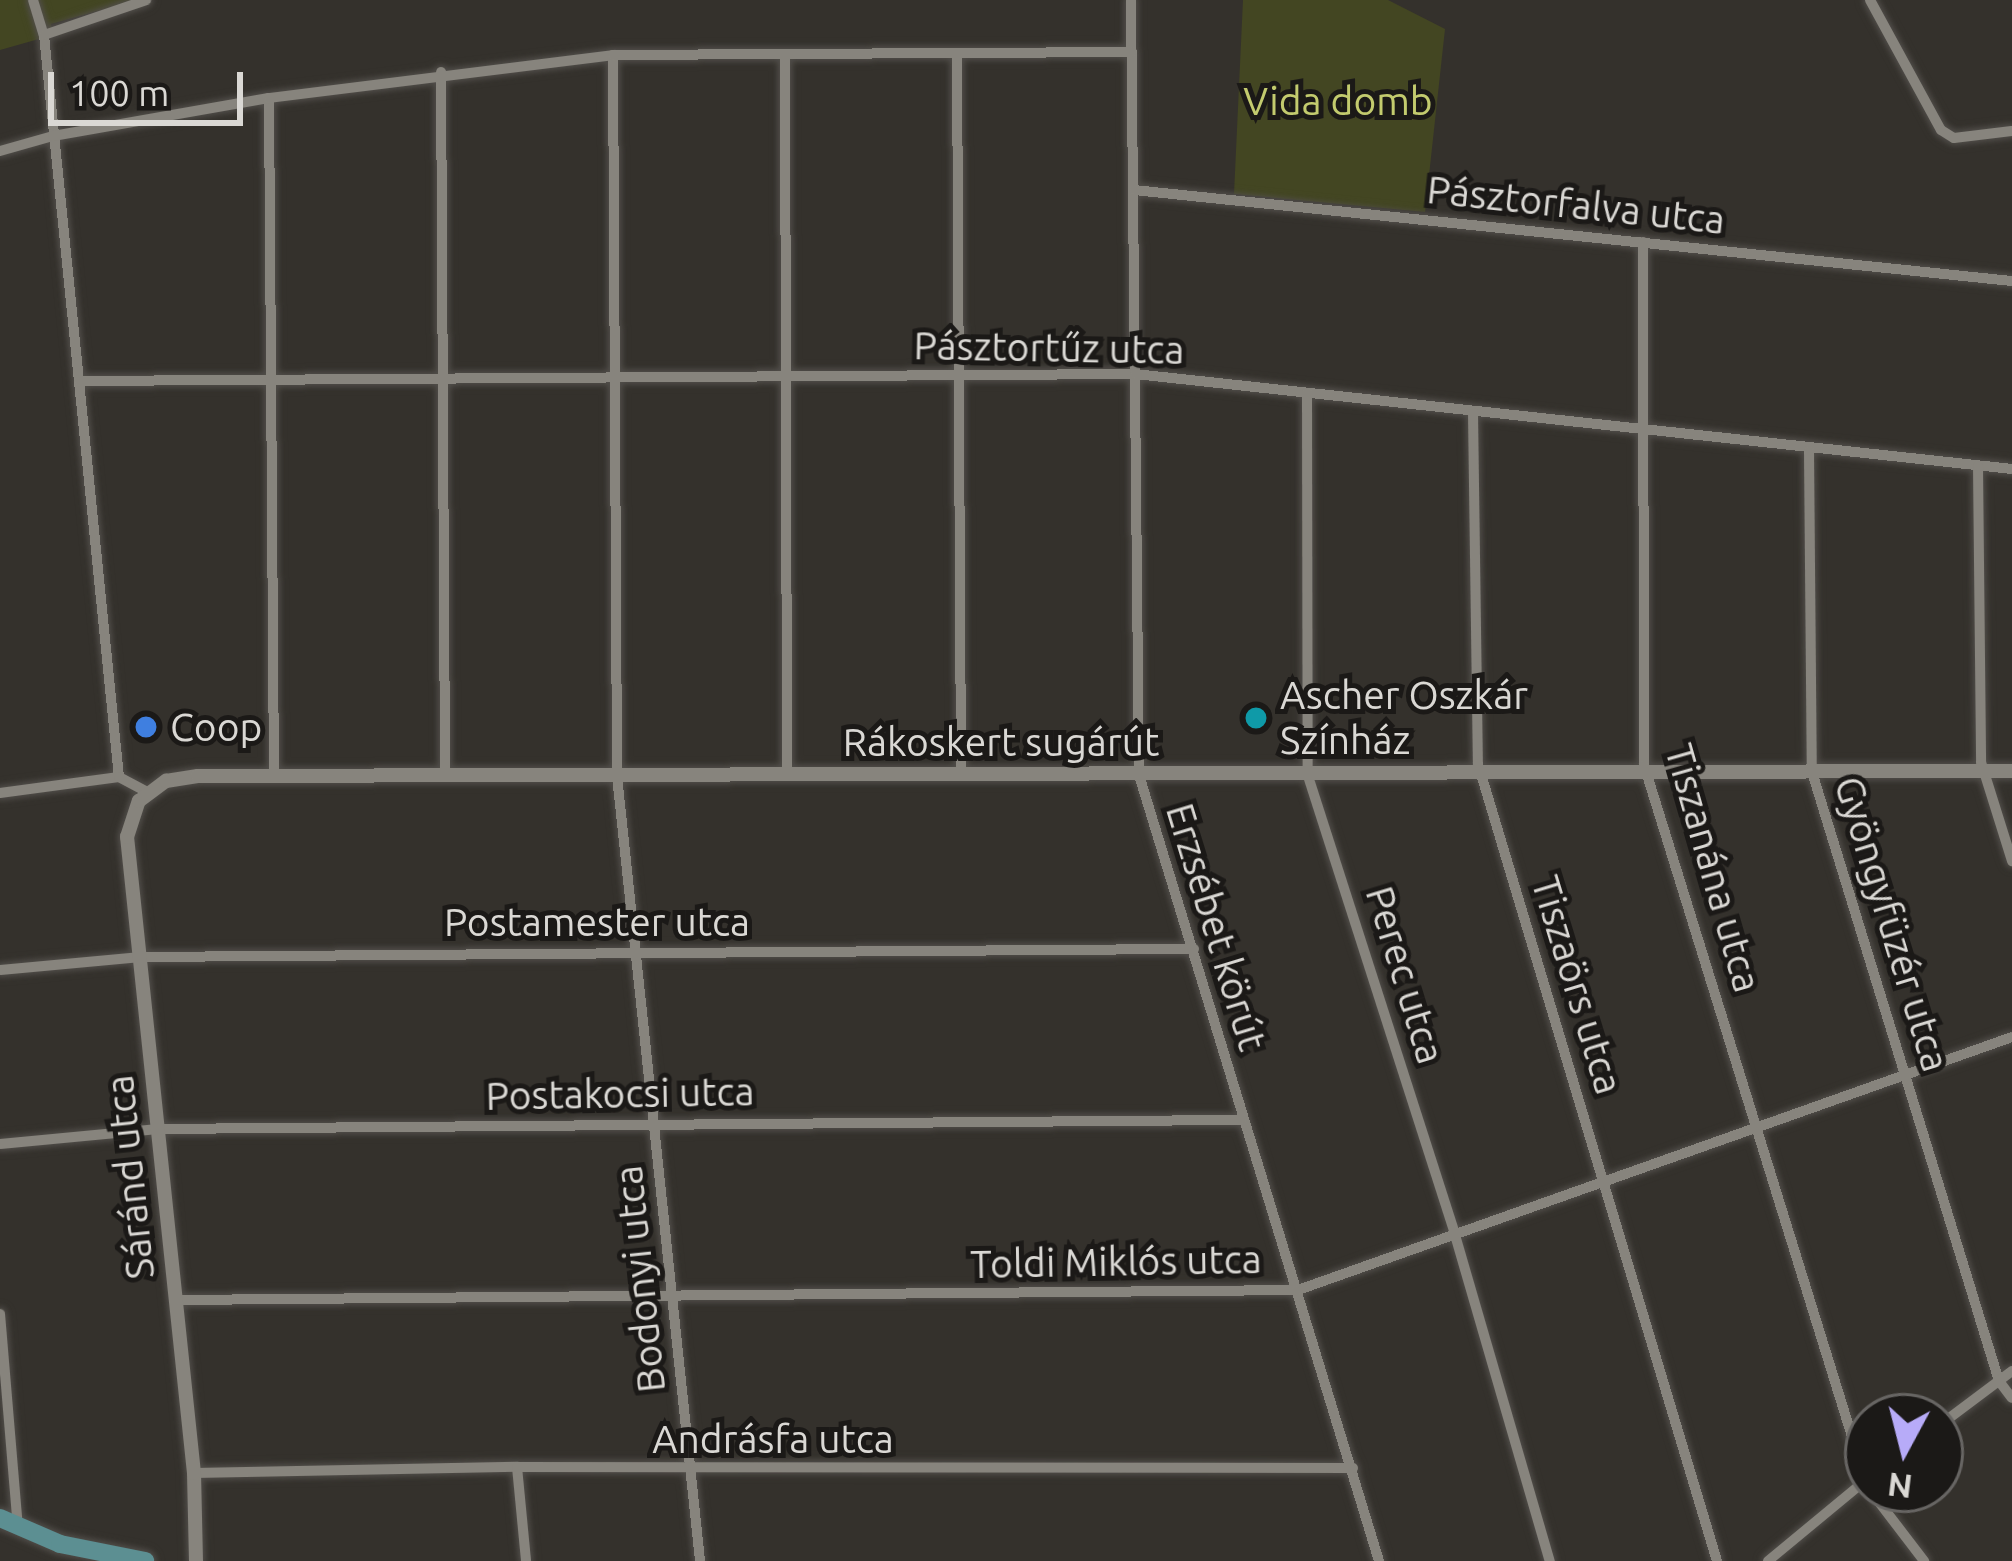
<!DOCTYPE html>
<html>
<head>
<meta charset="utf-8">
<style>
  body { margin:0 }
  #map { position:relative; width:2012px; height:1561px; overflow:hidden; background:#34312c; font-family:Ubuntu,sans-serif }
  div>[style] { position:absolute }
  .green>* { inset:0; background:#434622 }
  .roads { filter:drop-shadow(0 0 3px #514e4a) drop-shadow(0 0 3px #514e4a) }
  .minor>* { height:10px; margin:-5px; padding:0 5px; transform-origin:5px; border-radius:5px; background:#87847d }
  .tertiary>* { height:14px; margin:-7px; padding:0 7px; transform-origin:7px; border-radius:7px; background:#87847d }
  .primary>* { height:18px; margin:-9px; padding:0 9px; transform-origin:9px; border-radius:9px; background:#5c8f92 }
  .dots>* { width:33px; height:33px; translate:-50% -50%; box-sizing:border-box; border:6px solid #1b1917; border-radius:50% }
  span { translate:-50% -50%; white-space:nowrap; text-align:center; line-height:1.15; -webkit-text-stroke:10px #1b1917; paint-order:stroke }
  .park-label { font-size:39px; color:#c3cb6e }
  .street-label { font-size:39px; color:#dad8d4 }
  .poi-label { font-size:39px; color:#dad8d4 }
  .left { translate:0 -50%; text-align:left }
  .north { position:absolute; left:1844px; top:1393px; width:120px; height:120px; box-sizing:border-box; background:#1b1917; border:3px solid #676563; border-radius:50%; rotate:187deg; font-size:33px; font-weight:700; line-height:48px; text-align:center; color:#dad8d4 }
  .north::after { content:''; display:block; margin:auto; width:42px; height:54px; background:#b7abf8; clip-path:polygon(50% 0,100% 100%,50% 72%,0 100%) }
  .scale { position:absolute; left:48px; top:72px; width:195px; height:54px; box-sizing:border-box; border:6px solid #dad8d4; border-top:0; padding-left:15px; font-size:36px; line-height:42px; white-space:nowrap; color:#dad8d4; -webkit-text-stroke:9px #1b1917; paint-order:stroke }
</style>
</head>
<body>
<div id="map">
  <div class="green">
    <i style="clip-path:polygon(0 0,137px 0,51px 24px,53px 35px,0 50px)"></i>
    <i style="clip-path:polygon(1243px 0,1388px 0,1445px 29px,1425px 212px,1234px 194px)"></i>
  </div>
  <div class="roads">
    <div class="minor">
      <i style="left:33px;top:0;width:37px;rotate:73deg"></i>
      <i style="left:44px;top:35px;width:746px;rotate:84.23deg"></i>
      <i style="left:1131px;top:0;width:775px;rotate:89.41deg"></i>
      <i style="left:1139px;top:775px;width:822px;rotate:73.02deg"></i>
      <i style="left:1870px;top:0;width:148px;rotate:61.4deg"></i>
      <i style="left:1941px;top:130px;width:15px;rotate:32deg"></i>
      <i style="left:1954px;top:138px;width:58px;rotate:-6.9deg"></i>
      <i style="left:44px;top:35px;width:108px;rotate:-18.9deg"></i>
      <i style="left:785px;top:54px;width:721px;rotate:89.84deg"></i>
      <i style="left:613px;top:55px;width:721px;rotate:89.68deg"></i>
      <i style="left:617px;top:776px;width:789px;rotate:83.96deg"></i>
      <i style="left:957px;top:55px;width:720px;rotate:89.68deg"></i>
      <i style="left:441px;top:72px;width:704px;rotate:89.67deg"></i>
      <i style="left:269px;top:98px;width:678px;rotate:89.58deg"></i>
      <i style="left:0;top:151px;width:55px;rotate:-15.8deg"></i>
      <i style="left:53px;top:136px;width:219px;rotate:-10deg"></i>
      <i style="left:269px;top:98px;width:347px;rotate:-7.1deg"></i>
      <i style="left:613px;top:55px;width:519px;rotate:-0.33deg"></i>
      <i style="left:1134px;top:190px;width:883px;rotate:5.92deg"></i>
      <i style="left:1643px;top:242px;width:523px;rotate:89.89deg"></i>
      <i style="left:1644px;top:765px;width:757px;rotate:72.79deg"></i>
      <i style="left:79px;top:381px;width:1056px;rotate:-0.38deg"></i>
      <i style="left:1135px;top:374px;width:882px;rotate:6.18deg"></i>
      <i style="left:1307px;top:393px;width:383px;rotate:89.9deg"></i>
      <i style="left:1308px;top:776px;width:482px;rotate:72.2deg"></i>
      <i style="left:1455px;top:1235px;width:340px;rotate:73.8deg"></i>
      <i style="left:1473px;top:413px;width:351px;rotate:89.2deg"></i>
      <i style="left:1478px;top:764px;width:832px;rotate:73.31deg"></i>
      <i style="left:1809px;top:451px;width:321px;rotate:89.5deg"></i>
      <i style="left:1812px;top:772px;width:637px;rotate:72.93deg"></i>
      <i style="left:1999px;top:1381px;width:21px;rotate:53deg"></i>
      <i style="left:1978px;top:466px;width:296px;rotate:89.4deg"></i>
      <i style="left:1981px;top:762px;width:104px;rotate:72.6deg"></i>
      <i style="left:0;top:793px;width:120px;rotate:-7.7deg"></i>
      <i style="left:119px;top:777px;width:32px;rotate:28deg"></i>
      <i style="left:0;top:970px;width:142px;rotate:-5.3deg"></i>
      <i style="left:141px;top:957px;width:1053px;rotate:-0.44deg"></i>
      <i style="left:0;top:1144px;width:159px;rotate:-5.4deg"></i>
      <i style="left:158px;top:1129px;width:1084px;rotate:-0.48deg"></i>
      <i style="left:177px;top:1300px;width:1121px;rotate:-0.51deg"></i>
      <i style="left:1298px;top:1290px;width:757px;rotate:-19.51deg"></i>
      <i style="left:0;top:1314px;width:214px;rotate:85.2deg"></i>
      <i style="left:1940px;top:1425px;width:90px;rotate:-36.9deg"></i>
      <i style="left:517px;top:1467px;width:94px;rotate:84.5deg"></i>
      <i style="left:194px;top:1473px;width:323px;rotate:-1.1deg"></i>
      <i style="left:517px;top:1467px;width:836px;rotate:0.07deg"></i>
      <i style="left:1869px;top:1489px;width:91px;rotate:52.6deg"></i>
      <i style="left:1768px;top:1561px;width:129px;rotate:-39.6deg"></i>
    </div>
    <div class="tertiary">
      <i style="left:196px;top:1561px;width:88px;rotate:-91.3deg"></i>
      <i style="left:194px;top:1473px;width:640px;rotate:-96.01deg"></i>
      <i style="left:127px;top:837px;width:38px;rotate:-72deg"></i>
      <i style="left:139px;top:801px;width:34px;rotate:-37deg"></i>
      <i style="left:166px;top:781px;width:32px;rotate:-9deg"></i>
      <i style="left:198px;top:776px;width:1814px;rotate:-0.16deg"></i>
    </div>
    <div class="primary">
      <i style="left:0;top:1518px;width:65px;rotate:23.4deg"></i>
      <i style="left:60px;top:1544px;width:87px;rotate:11.3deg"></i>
    </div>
  </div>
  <div class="dots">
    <i style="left:1256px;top:718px;background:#0f9aa8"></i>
    <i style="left:146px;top:727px;background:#3f7fe0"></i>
  </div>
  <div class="park-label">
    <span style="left:1338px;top:101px">Vida domb</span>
  </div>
  <div class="street-label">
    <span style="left:1576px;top:205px;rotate:6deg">Pásztorfalva utca</span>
    <span style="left:1049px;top:348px;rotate:1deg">Pásztortűz utca</span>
    <span style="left:1001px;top:742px">Rákoskert sugárút</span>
    <span style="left:1713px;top:868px;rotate:74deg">Tiszanána utca</span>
    <span style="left:597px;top:922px">Postamester utca</span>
    <span style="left:1892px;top:924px;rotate:73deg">Gyöngyfüzér utca</span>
    <span style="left:1216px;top:927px;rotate:73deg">Erzsébet körút</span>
    <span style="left:1405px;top:975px;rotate:73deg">Perec utca</span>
    <span style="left:1577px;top:985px;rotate:73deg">Tiszaörs utca</span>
    <span style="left:620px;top:1094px;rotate:-1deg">Postakocsi utca</span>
    <span style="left:130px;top:1177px;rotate:-96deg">Sáránd utca</span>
    <span style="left:1116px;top:1262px;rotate:-1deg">Toldi Miklós utca</span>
    <span style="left:640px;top:1279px;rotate:-96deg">Bodonyi utca</span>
    <span style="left:773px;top:1439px">Andrásfa utca</span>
  </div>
  <div class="poi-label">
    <span class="left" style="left:1280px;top:718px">Ascher Oszkár<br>Színház</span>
    <span class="left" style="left:170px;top:727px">Coop</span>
  </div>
  <div class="north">N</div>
  <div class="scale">100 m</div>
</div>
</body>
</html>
